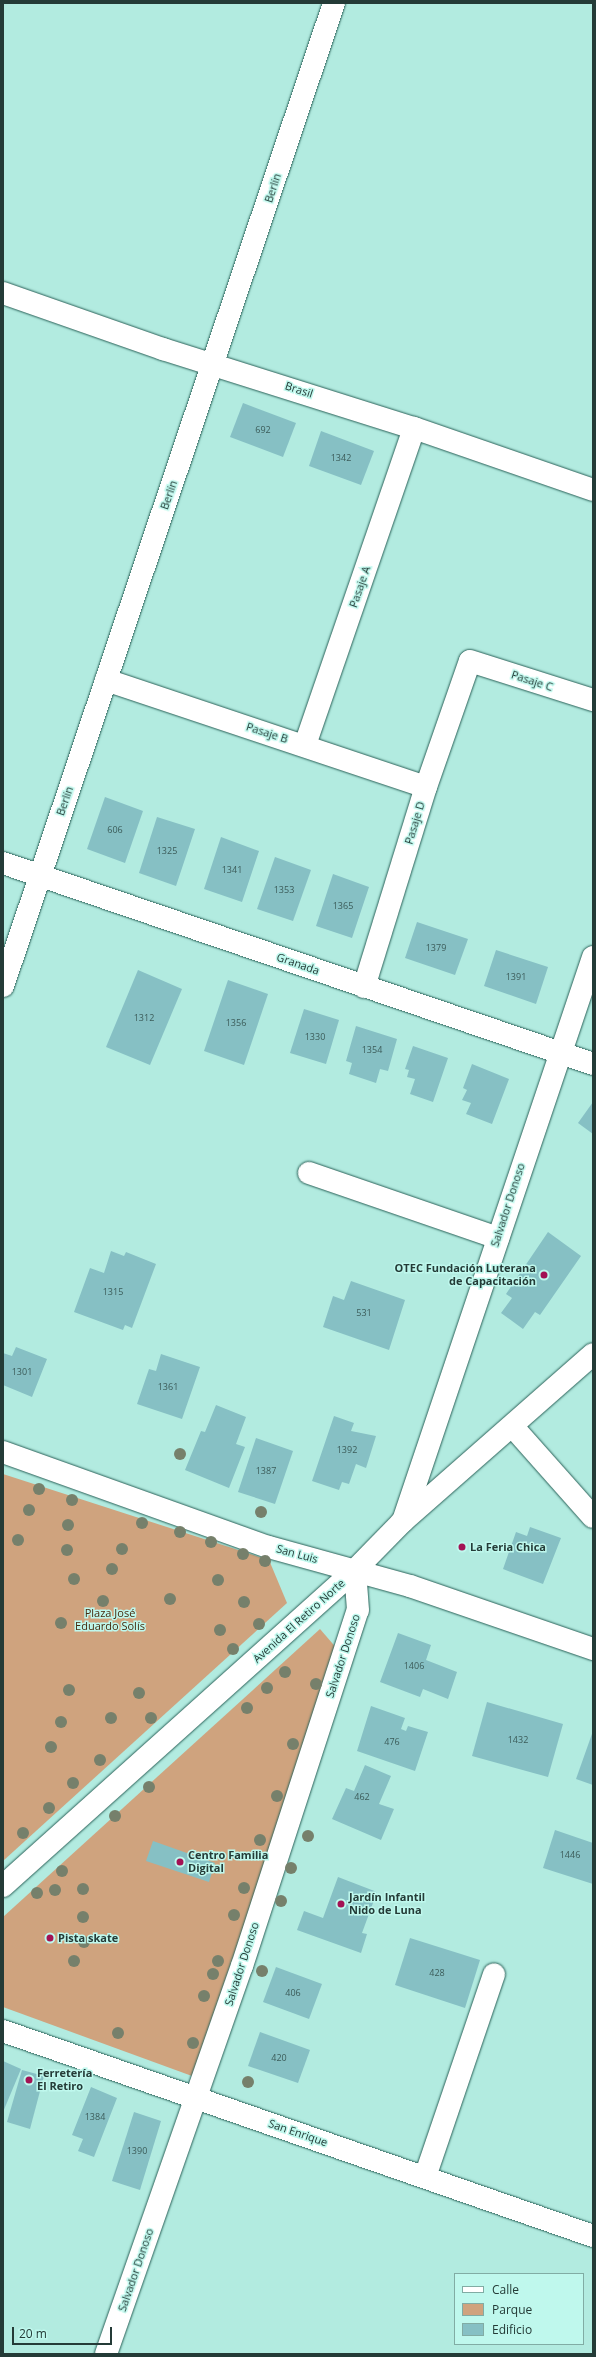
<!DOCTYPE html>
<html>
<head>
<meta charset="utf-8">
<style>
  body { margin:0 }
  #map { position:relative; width:596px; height:2357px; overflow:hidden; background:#b2ebe0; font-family:"Open Sans",sans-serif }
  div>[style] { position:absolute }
  .green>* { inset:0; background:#cfa37e }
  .building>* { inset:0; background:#86c0c4 }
  .roads { filter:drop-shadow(0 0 1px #2a6158) drop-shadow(0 0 1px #2a6158) }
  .minor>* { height:22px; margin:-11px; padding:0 11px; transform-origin:11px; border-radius:11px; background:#fff }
  .trees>* { width:12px; height:12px; margin:-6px; border-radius:50%; background:#76806b }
  .dots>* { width:11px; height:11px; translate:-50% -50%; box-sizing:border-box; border:2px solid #bff8ed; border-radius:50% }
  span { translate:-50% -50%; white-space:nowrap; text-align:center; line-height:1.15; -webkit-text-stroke:3px #bff8ed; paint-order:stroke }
  .number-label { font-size:9px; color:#3c5c5a }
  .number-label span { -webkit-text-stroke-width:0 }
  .street-label { font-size:11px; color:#243b37 }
  .poi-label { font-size:11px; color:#243b37; font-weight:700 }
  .right { translate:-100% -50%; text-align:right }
  .left { translate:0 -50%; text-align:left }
  .park-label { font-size:11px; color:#45280c }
  .frame { position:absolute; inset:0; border:4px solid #243b37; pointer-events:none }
  .legend { position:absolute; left:454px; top:2273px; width:130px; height:72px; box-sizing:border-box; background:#bff8ed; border:1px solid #81aca4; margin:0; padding:5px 7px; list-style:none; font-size:12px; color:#243b37 }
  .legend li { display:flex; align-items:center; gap:8px; height:20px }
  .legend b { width:20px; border:1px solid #81aca4 }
  .scale { position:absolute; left:12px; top:2327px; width:100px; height:18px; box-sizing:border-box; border:2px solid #243b37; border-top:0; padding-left:5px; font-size:12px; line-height:14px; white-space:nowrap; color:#243b37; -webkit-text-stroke:3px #bff8ed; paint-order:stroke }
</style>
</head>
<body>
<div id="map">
  <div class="green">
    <i style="clip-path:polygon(3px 1474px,269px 1560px,287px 1603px,3px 1861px)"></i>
    <i style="clip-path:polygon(320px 1629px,339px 1651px,192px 2076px,3px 2007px,3px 1917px)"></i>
  </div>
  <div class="building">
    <i style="clip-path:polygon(243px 403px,296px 423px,283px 457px,230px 437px)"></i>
    <i style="clip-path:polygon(321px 431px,374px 451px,361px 485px,309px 466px)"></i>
    <i style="clip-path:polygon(105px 797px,143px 811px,125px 863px,87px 849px)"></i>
    <i style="clip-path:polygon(157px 817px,195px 829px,176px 886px,139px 873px)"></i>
    <i style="clip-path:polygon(221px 837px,259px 851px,242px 902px,204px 889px)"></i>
    <i style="clip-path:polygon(275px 857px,311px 870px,293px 921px,257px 909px)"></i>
    <i style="clip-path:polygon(333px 874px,369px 887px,352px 938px,316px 926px)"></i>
    <i style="clip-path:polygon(417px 922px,468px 939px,455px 975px,405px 958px)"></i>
    <i style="clip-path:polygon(496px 950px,548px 967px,536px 1004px,484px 986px)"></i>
    <i style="clip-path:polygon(138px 970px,182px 989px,150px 1065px,106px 1047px)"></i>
    <i style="clip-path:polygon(228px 980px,268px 994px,244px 1065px,204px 1051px)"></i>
    <i style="clip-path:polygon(304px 1009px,339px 1020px,326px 1064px,290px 1053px)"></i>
    <i style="clip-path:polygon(356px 1026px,397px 1039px,388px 1071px,380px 1069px,376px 1083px,349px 1074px,352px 1063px,346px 1061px)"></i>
    <i style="clip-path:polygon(413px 1046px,448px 1058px,433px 1102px,410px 1094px,415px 1079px,407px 1077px,409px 1070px,405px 1069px)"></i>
    <i style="clip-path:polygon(472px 1064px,509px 1079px,492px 1124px,466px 1114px,471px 1103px,462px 1100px,467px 1090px,463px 1088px)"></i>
    <i style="clip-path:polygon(593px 1102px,593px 1134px,578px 1123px)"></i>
    <i style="clip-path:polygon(548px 1232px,581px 1256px,540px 1315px,535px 1312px,523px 1329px,501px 1313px,512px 1298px,506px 1294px)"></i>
    <i style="clip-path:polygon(111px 1251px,124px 1256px,126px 1252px,156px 1264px,132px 1328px,125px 1325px,123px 1330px,74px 1312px,90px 1268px,104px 1273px)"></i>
    <i style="clip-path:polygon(351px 1281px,405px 1300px,389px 1350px,323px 1327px,333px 1296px,344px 1300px)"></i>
    <i style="clip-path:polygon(16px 1347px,47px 1359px,32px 1397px,3px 1385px,3px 1353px,12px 1356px)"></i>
    <i style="clip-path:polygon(161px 1354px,200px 1367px,182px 1419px,137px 1404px,149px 1369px,156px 1371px)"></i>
    <i style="clip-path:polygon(216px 1405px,246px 1417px,236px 1444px,245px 1447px,229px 1488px,185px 1470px,201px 1431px,205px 1432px)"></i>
    <i style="clip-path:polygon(334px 1416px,354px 1423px,351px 1431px,376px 1436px,366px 1468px,356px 1464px,349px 1484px,342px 1482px,339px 1490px,312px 1481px)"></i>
    <i style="clip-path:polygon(256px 1438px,293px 1451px,275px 1504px,238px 1492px)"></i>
    <i style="clip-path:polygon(530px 1527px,561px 1538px,543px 1584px,503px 1569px,516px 1532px,527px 1536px)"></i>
    <i style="clip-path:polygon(398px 1633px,431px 1645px,426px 1660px,457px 1672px,448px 1699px,423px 1689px,420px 1697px,380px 1682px)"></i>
    <i style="clip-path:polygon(487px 1702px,563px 1724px,548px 1777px,472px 1756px)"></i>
    <i style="clip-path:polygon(371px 1706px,405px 1718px,401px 1729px,406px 1731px,408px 1726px,428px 1732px,415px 1771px,357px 1751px)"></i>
    <i style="clip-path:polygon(593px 1731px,593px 1785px,576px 1779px)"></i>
    <i style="clip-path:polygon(365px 1765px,391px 1776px,379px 1804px,394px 1809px,381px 1840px,332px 1819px,346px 1788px,354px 1791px)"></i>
    <i style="clip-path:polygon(555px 1830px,593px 1843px,593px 1884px,543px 1868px)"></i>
    <i style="clip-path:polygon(153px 1841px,215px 1863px,209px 1882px,146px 1861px)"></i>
    <i style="clip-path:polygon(338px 1877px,377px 1892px,362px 1933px,367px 1934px,361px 1953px,297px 1930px,304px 1911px,323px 1918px)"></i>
    <i style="clip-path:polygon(410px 1938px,480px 1960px,465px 2008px,395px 1985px)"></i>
    <i style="clip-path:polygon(276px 1967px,322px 1984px,309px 2019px,263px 2002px)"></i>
    <i style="clip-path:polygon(260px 2032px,310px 2050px,298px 2083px,248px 2066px)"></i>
    <i style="clip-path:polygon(3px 2061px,21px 2069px,3px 2112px)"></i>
    <i style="clip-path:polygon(22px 2070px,44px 2076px,30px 2129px,7px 2122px)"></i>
    <i style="clip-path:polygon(91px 2087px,117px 2098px,94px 2157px,78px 2151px,83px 2139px,72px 2135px)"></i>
    <i style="clip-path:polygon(134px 2112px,161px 2121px,140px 2190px,112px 2181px)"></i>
  </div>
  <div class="roads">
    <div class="minor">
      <i style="left:3px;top:293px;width:170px;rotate:19.3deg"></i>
      <i style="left:163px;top:349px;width:263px;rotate:17.5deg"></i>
      <i style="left:414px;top:428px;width:189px;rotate:19.1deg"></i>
      <i style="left:106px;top:680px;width:337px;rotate:18.5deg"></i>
      <i style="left:305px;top:745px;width:335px;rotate:-71deg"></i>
      <i style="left:3px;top:863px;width:623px;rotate:18.81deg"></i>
      <i style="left:3px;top:986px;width:1037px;rotate:-71.39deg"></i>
      <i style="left:364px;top:987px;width:209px;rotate:-72.8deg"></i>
      <i style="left:426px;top:787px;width:133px;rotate:-70.8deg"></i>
      <i style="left:470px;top:661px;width:129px;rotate:17.6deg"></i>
      <i style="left:309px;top:1173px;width:200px;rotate:19deg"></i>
      <i style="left:513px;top:1427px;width:120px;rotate:48.4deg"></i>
      <i style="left:3px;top:1452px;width:282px;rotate:19.7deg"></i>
      <i style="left:269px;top:1547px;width:146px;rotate:15.5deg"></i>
      <i style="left:410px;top:1586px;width:194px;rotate:19deg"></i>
      <i style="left:403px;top:1521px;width:595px;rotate:-71.38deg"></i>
      <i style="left:3px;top:1886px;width:473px;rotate:-41.9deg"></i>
      <i style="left:355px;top:1570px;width:67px;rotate:-45.6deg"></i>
      <i style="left:402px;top:1522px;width:254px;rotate:-41.3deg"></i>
      <i style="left:3px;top:2031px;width:625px;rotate:19.16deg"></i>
      <i style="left:425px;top:2177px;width:214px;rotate:-71.2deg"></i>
      <i style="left:106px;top:2354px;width:411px;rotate:-70.7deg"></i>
      <i style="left:242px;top:1966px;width:374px;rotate:-72deg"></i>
      <i style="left:358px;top:1610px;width:40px;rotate:-94.3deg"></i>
    </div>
  </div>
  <div class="trees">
    <i style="left:180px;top:1454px"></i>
    <i style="left:39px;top:1489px"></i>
    <i style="left:72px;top:1500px"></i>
    <i style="left:29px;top:1510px"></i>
    <i style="left:261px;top:1512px"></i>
    <i style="left:142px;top:1523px"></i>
    <i style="left:68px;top:1525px"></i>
    <i style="left:180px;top:1532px"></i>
    <i style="left:18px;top:1540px"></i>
    <i style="left:211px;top:1542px"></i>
    <i style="left:122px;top:1549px"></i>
    <i style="left:67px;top:1550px"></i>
    <i style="left:243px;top:1554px"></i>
    <i style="left:265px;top:1561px"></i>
    <i style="left:112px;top:1569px"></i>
    <i style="left:74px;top:1579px"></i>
    <i style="left:218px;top:1580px"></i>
    <i style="left:170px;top:1599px"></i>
    <i style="left:103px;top:1601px"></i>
    <i style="left:244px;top:1602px"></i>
    <i style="left:61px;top:1623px"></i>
    <i style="left:259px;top:1624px"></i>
    <i style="left:220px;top:1630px"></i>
    <i style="left:233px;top:1649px"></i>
    <i style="left:285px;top:1672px"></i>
    <i style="left:316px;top:1684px"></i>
    <i style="left:267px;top:1688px"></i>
    <i style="left:69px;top:1690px"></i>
    <i style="left:139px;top:1693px"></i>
    <i style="left:247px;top:1708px"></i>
    <i style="left:111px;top:1718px"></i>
    <i style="left:151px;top:1718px"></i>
    <i style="left:61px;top:1722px"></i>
    <i style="left:293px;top:1744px"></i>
    <i style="left:51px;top:1747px"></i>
    <i style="left:100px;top:1760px"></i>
    <i style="left:73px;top:1783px"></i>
    <i style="left:149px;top:1787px"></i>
    <i style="left:277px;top:1796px"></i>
    <i style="left:49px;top:1808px"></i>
    <i style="left:115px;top:1816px"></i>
    <i style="left:23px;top:1833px"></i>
    <i style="left:308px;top:1836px"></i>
    <i style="left:260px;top:1840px"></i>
    <i style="left:291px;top:1868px"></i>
    <i style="left:62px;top:1871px"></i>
    <i style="left:244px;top:1888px"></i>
    <i style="left:83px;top:1889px"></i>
    <i style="left:55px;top:1890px"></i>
    <i style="left:37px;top:1893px"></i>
    <i style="left:281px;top:1901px"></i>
    <i style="left:234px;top:1915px"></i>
    <i style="left:83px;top:1917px"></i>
    <i style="left:84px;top:1942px"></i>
    <i style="left:74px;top:1961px"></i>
    <i style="left:218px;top:1961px"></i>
    <i style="left:262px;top:1971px"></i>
    <i style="left:213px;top:1974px"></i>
    <i style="left:204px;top:1996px"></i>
    <i style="left:118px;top:2033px"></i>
    <i style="left:193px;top:2043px"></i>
    <i style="left:248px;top:2082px"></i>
  </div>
  <div class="dots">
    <i style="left:544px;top:1275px;background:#a31254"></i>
    <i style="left:462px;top:1547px;background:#a31254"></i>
    <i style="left:180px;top:1862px;background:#a31254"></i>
    <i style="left:341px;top:1904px;background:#a31254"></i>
    <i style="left:50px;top:1938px;background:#a31254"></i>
    <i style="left:29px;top:2080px;background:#a31254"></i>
  </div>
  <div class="number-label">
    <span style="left:263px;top:430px">692</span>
    <span style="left:341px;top:458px">1342</span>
    <span style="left:115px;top:830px">606</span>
    <span style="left:167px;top:851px">1325</span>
    <span style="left:232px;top:870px">1341</span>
    <span style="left:284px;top:890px">1353</span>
    <span style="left:343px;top:906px">1365</span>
    <span style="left:436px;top:948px">1379</span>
    <span style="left:516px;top:977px">1391</span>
    <span style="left:144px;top:1018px">1312</span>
    <span style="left:236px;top:1023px">1356</span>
    <span style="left:315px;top:1037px">1330</span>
    <span style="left:372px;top:1050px">1354</span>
    <span style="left:113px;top:1292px">1315</span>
    <span style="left:364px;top:1313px">531</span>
    <span style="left:22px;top:1372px">1301</span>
    <span style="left:168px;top:1387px">1361</span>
    <span style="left:347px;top:1450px">1392</span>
    <span style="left:266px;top:1471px">1387</span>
    <span style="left:414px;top:1666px">1406</span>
    <span style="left:518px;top:1740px">1432</span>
    <span style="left:392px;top:1742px">476</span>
    <span style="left:362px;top:1797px">462</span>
    <span style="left:570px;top:1855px">1446</span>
    <span style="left:437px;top:1973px">428</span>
    <span style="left:293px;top:1993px">406</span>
    <span style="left:279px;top:2058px">420</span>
    <span style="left:95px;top:2117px">1384</span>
    <span style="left:137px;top:2151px">1390</span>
  </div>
  <div class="street-label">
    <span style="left:273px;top:188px;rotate:-72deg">Berlín</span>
    <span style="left:299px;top:390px;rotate:18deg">Brasil</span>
    <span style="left:169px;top:495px;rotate:-71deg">Berlín</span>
    <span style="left:360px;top:587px;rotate:-71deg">Pasaje A</span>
    <span style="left:532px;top:681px;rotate:18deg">Pasaje C</span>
    <span style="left:267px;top:733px;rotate:18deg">Pasaje B</span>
    <span style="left:65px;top:801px;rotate:-71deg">Berlín</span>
    <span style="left:415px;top:823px;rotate:-73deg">Pasaje D</span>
    <span style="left:298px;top:964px;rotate:19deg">Granada</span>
    <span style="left:508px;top:1205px;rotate:-72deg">Salvador Donoso</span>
    <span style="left:297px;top:1554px;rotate:15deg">San Luis</span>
    <span style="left:299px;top:1621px;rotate:-42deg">Avenida El Retiro Norte</span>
    <span style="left:343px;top:1656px;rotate:-72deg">Salvador Donoso</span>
    <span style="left:242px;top:1964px;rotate:-72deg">Salvador Donoso</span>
    <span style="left:298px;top:2133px;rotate:19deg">San Enrique</span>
    <span style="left:136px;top:2270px;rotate:-71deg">Salvador Donoso</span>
  </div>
  <div class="poi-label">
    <span class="right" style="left:536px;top:1275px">OTEC Fundación Luterana<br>de Capacitación</span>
    <span class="left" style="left:470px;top:1547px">La Feria Chica</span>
    <span class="left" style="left:188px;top:1862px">Centro Familia<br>Digital</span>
    <span class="left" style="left:349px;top:1904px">Jardín Infantil<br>Nido de Luna</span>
    <span class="left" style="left:58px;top:1938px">Pista skate</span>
    <span class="left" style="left:37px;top:2080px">Ferretería<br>El Retiro</span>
  </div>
  <div class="park-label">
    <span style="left:110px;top:1620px">Plaza José<br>Eduardo Solís</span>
  </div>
  <div class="frame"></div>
  <ul class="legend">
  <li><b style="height:5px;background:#fff"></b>Calle</li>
  <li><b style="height:11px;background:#cfa37e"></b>Parque</li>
  <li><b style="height:11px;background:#86c0c4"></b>Edificio</li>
  </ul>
  <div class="scale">20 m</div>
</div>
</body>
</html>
